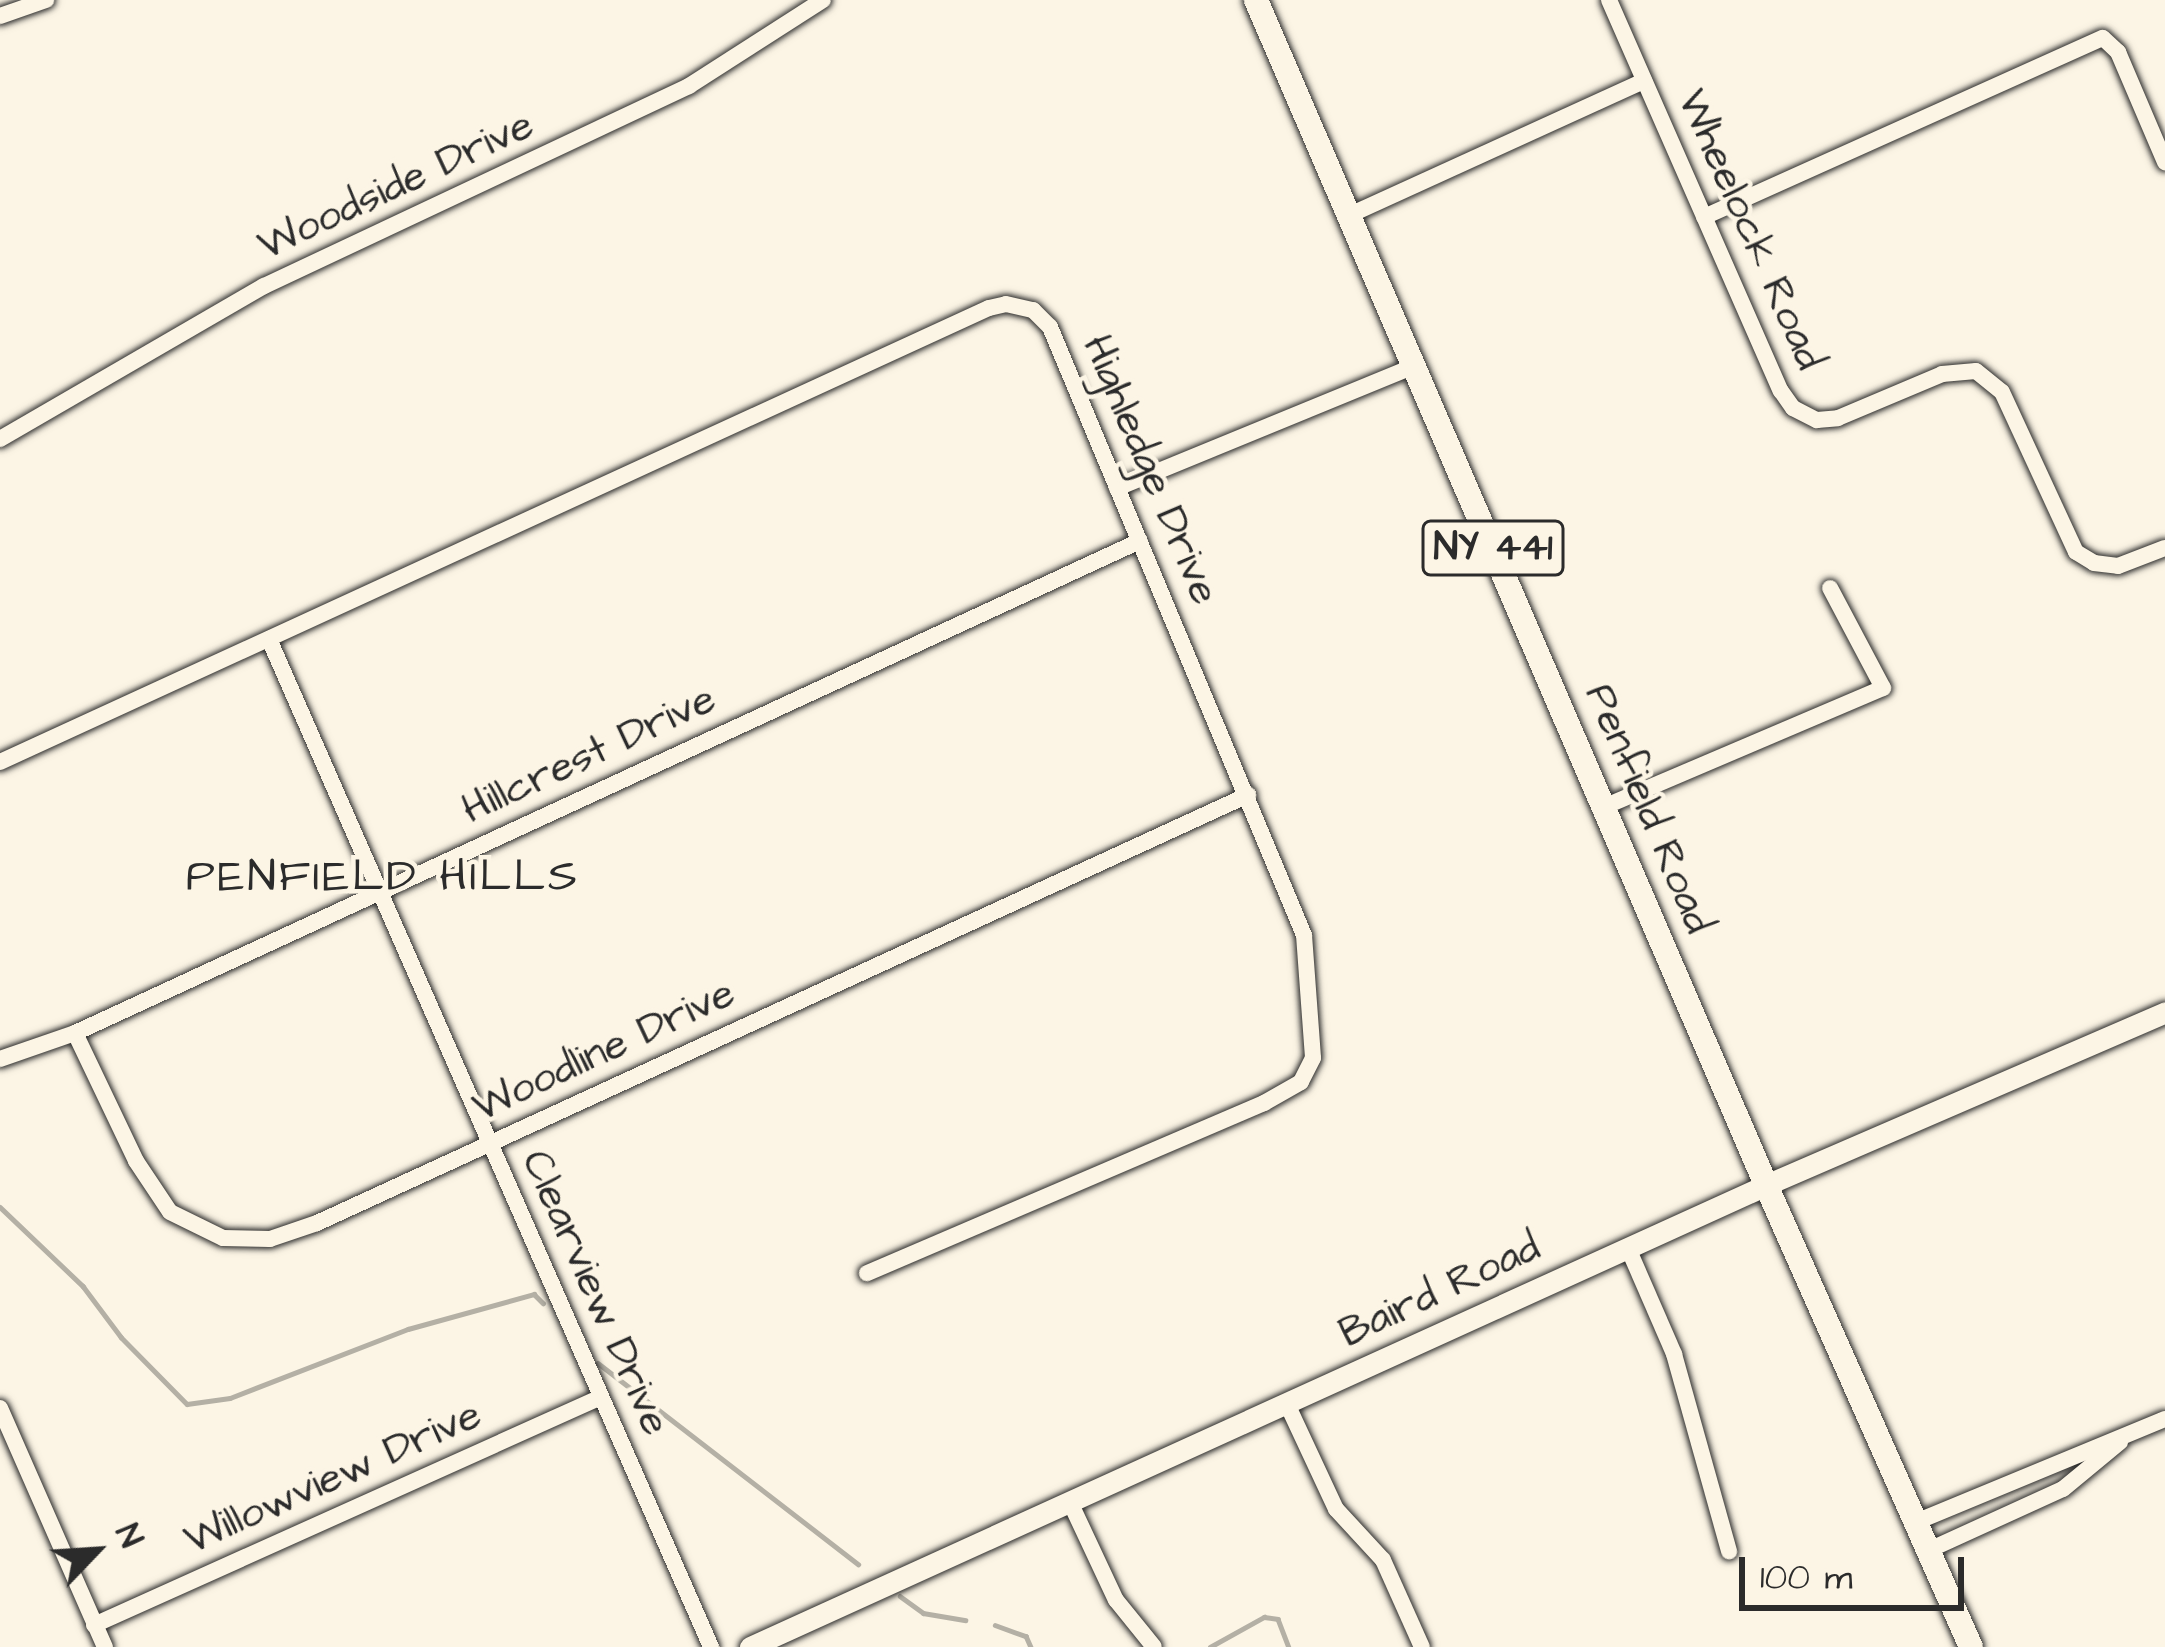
<!DOCTYPE html>
<html>
<head>
<meta charset="utf-8">
<style>
  body { margin:0 }
  #map { position:relative; width:2165px; height:1647px; overflow:hidden; background:#fcf5e5; font-family:"Architects Daughter",sans-serif }
  div>[style] { position:absolute }
  .stream>* { height:4.5px; margin:-2.25px; padding:0 2.25px; transform-origin:2.25px; border-radius:2.25px; background:#b4b0a5 }
  .roads { filter:drop-shadow(0 0 3px #2b2b2b) drop-shadow(0 0 3px #2b2b2b) }
  .minor>* { height:16px; margin:-8px; padding:0 8px; transform-origin:8px; border-radius:8px; background:#fcf5e5 }
  .tertiary>* { height:21px; margin:-10.5px; padding:0 10.5px; transform-origin:10.5px; border-radius:10.5px; background:#fcf5e5 }
  .primary>* { height:24px; margin:-12px; padding:0 12px; transform-origin:12px; border-radius:12px; background:#fcf5e5 }
  span { translate:-50% -50%; white-space:nowrap; text-align:center; line-height:1.15; -webkit-text-stroke:9px #fcf5e5; paint-order:stroke }
  .shield-label span { padding:3px 9px; background:#fcf5e5; border:3px solid; border-radius:9px; -webkit-text-stroke-width:0 }
  .shield-label { font-size:39px; color:#2b2b2b; font-weight:700 }
  .street-label { font-size:42px; color:#2b2b2b }
  .neighbourhood-label { font-size:45px; color:#2b2b2b; letter-spacing:3px }
  .north { position:absolute; left:36px; top:1491px; width:120px; height:120px; -webkit-text-stroke:9px #fcf5e5; paint-order:stroke; rotate:65deg; font-size:33px; font-weight:700; line-height:48px; text-align:center; color:#2b2b2b }
  .north::after { content:''; display:block; margin:auto; width:42px; height:54px; background:#2b2b2b; clip-path:polygon(50% 0,100% 100%,50% 72%,0 100%) }
  .scale { position:absolute; left:1739px; top:1557px; width:225px; height:54px; box-sizing:border-box; border:6px solid #2b2b2b; border-top:0; padding-left:15px; font-size:36px; line-height:42px; white-space:nowrap; color:#2b2b2b; -webkit-text-stroke:9px #fcf5e5; paint-order:stroke }
</style>
</head>
<body>
<div id="map">
  <div class="stream">
    <i style="left:0;top:1207px;width:115px;rotate:43.6deg"></i>
    <i style="left:83px;top:1286px;width:64px;rotate:53.3deg"></i>
    <i style="left:121px;top:1337px;width:94px;rotate:45.4deg"></i>
    <i style="left:187px;top:1404px;width:43px;rotate:-7.9deg"></i>
    <i style="left:230px;top:1398px;width:191px;rotate:-21.2deg"></i>
    <i style="left:408px;top:1329px;width:131px;rotate:-15.5deg"></i>
    <i style="left:534px;top:1294px;width:13px;rotate:45deg"></i>
    <i style="left:598px;top:1363px;width:329px;rotate:37.7deg"></i>
    <i style="left:900px;top:1596px;width:29px;rotate:36deg"></i>
    <i style="left:923px;top:1613px;width:43px;rotate:9.5deg"></i>
    <i style="left:995px;top:1625px;width:33px;rotate:20deg"></i>
    <i style="left:1026px;top:1636px;width:12px;rotate:66deg"></i>
    <i style="left:1210px;top:1647px;width:62px;rotate:-29.1deg"></i>
    <i style="left:1264px;top:1617px;width:14px;rotate:8deg"></i>
    <i style="left:1278px;top:1619px;width:30px;rotate:69deg"></i>
  </div>
  <div class="roads">
    <div class="minor">
      <i style="left:1609px;top:0;width:427px;rotate:66.3deg"></i>
      <i style="left:1781px;top:391px;width:21px;rotate:55deg"></i>
      <i style="left:1793px;top:408px;width:27px;rotate:27deg"></i>
      <i style="left:1817px;top:420px;width:21px;rotate:-5deg"></i>
      <i style="left:1838px;top:418px;width:113px;rotate:-22.9deg"></i>
      <i style="left:1942px;top:374px;width:34px;rotate:-5deg"></i>
      <i style="left:1976px;top:371px;width:33px;rotate:39deg"></i>
      <i style="left:2002px;top:392px;width:176px;rotate:65.2deg"></i>
      <i style="left:2076px;top:552px;width:21px;rotate:31deg"></i>
      <i style="left:2094px;top:563px;width:24px;rotate:7deg"></i>
      <i style="left:2118px;top:566px;width:50px;rotate:-21deg"></i>
      <i style="left:0;top:16px;width:49px;rotate:-19.2deg"></i>
      <i style="left:1352px;top:214px;width:321px;rotate:-24.5deg"></i>
      <i style="left:1704px;top:217px;width:437px;rotate:-24.2deg"></i>
      <i style="left:2103px;top:38px;width:21px;rotate:43deg"></i>
      <i style="left:2118px;top:52px;width:120px;rotate:66.9deg"></i>
      <i style="left:0;top:439px;width:305px;rotate:-30.1deg"></i>
      <i style="left:264px;top:286px;width:470px;rotate:-25.2deg"></i>
      <i style="left:689px;top:86px;width:159px;rotate:-32.7deg"></i>
      <i style="left:1117px;top:488px;width:321px;rotate:-22.3deg"></i>
      <i style="left:269px;top:639px;width:1101px;rotate:66.32deg"></i>
      <i style="left:0;top:762px;width:1088px;rotate:-24.66deg"></i>
      <i style="left:989px;top:308px;width:17px;rotate:-13deg"></i>
      <i style="left:1006px;top:304px;width:28px;rotate:13deg"></i>
      <i style="left:1033px;top:310px;width:24px;rotate:45deg"></i>
      <i style="left:1050px;top:327px;width:659px;rotate:67.33deg"></i>
      <i style="left:1304px;top:935px;width:123px;rotate:85.8deg"></i>
      <i style="left:1313px;top:1058px;width:27px;rotate:117deg"></i>
      <i style="left:1301px;top:1082px;width:43px;rotate:150.4deg"></i>
      <i style="left:1264px;top:1103px;width:432px;rotate:156.8deg"></i>
      <i style="left:1606px;top:806px;width:301px;rotate:-23.1deg"></i>
      <i style="left:1883px;top:688px;width:113px;rotate:-117.9deg"></i>
      <i style="left:75px;top:1033px;width:142px;rotate:64.5deg"></i>
      <i style="left:136px;top:1161px;width:61px;rotate:56.3deg"></i>
      <i style="left:170px;top:1212px;width:59px;rotate:26.1deg"></i>
      <i style="left:223px;top:1238px;width:47px;rotate:1.2deg"></i>
      <i style="left:270px;top:1239px;width:50px;rotate:-18.8deg"></i>
      <i style="left:317px;top:1223px;width:1025px;rotate:-24.69deg"></i>
      <i style="left:0;top:1059px;width:79px;rotate:-19.1deg"></i>
      <i style="left:75px;top:1033px;width:1173px;rotate:-24.8deg"></i>
      <i style="left:1628px;top:1248px;width:116px;rotate:66.5deg"></i>
      <i style="left:1674px;top:1354px;width:205px;rotate:74.4deg"></i>
      <i style="left:1287px;top:1404px;width:116px;rotate:65deg"></i>
      <i style="left:1336px;top:1509px;width:69px;rotate:47.3deg"></i>
      <i style="left:1383px;top:1560px;width:95px;rotate:65.9deg"></i>
      <i style="left:0;top:1408px;width:261px;rotate:66.3deg"></i>
      <i style="left:1070px;top:1502px;width:108px;rotate:64.9deg"></i>
      <i style="left:1116px;top:1600px;width:60px;rotate:51deg"></i>
      <i style="left:1916px;top:1522px;width:269px;rotate:-22.5deg"></i>
      <i style="left:1929px;top:1550px;width:147px;rotate:-24.5deg"></i>
      <i style="left:2063px;top:1489px;width:74px;rotate:-39.5deg"></i>
      <i style="left:94px;top:1625px;width:556px;rotate:-24.21deg"></i>
    </div>
    <div class="tertiary">
      <i style="left:750px;top:1647px;width:1116px;rotate:-24.45deg"></i>
      <i style="left:1766px;top:1185px;width:435px;rotate:-23.4deg"></i>
    </div>
    <div class="primary">
      <i style="left:1256px;top:0;width:1290px;rotate:66.71deg"></i>
      <i style="left:1766px;top:1185px;width:505px;rotate:66.07deg"></i>
    </div>
  </div>
  <div class="shield-label">
    <span style="left:1493px;top:548px">NY 441</span>
  </div>
  <div class="street-label">
    <span style="left:396px;top:186px;rotate:-25deg">Woodside Drive</span>
    <span style="left:1750px;top:230px;rotate:66deg">Wheelock Road</span>
    <span style="left:1150px;top:470px;rotate:67deg">Highledge Drive</span>
    <span style="left:589px;top:755px;rotate:-25deg">Hillcrest Drive</span>
    <span style="left:1648px;top:809px;rotate:67deg">Penfield Road</span>
    <span style="left:604px;top:1051px;rotate:-25deg">Woodline Drive</span>
    <span style="left:1440px;top:1291px;rotate:-25deg">Baird Road</span>
    <span style="left:595px;top:1293px;rotate:66deg">Clearview Drive</span>
    <span style="left:333px;top:1478px;rotate:-24deg">Willowview Drive</span>
  </div>
  <div class="neighbourhood-label">
    <span style="left:383px;top:878px">PENFIELD HILLS</span>
  </div>
  <div class="north">N</div>
  <div class="scale">100 m</div>
</div>
</body>
</html>
